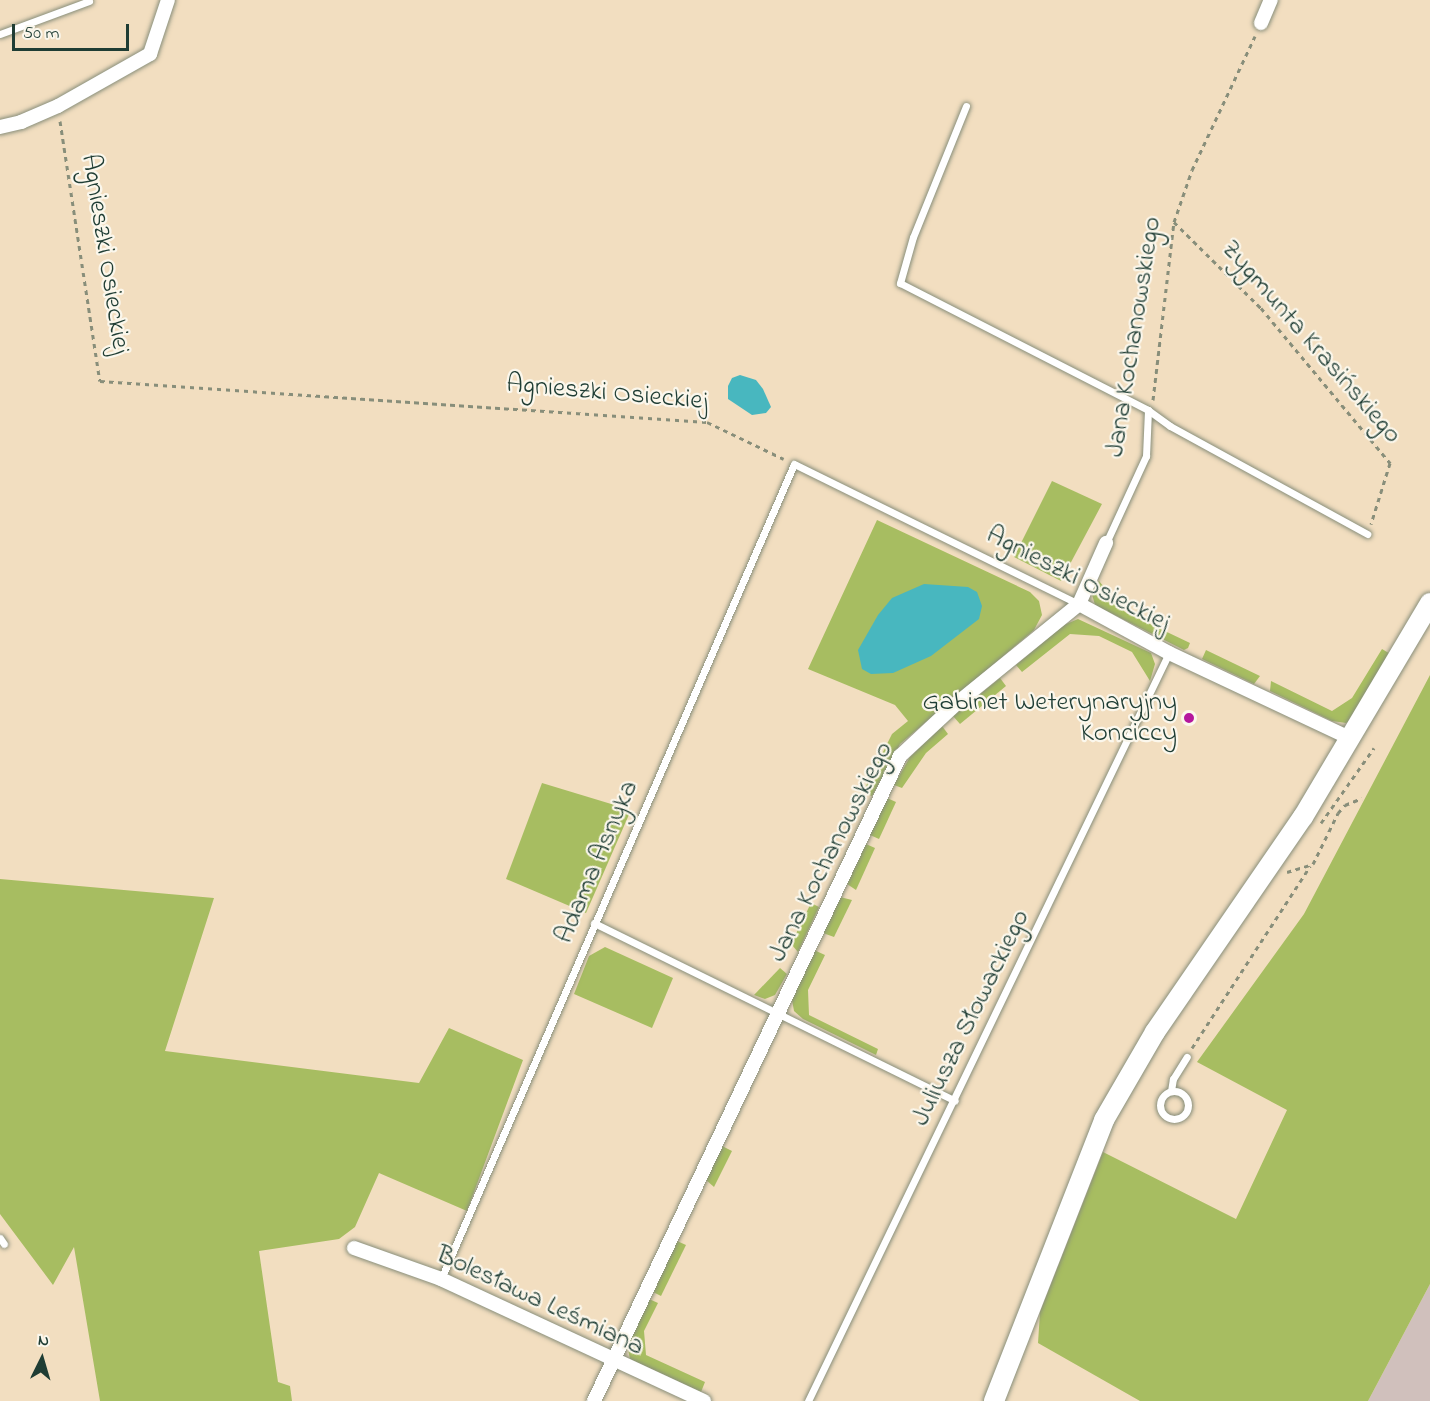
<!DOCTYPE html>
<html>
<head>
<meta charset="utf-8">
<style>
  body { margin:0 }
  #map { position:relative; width:1430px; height:1401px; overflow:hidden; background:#f2dec0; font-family:"Indie Flower",sans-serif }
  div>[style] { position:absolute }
  .industrial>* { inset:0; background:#d0c0bc }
  .green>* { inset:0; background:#a7bd61 }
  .water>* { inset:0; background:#48b7bf }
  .path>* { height:3px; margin-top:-1.5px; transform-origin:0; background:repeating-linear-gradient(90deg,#888e7a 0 4.5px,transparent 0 9px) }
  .roads { filter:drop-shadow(0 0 2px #888e7a) drop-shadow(0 0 2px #888e7a) }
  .lane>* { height:7px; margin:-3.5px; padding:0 3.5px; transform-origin:3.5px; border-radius:3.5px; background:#fff }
  .lane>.ring { margin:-3.5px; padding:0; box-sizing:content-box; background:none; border:7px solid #fff; border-radius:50% }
  .street>* { height:14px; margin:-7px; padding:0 7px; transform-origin:7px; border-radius:7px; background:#fff }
  .secondary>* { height:20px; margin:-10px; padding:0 10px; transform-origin:10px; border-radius:10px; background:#fff }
  .dots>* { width:16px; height:16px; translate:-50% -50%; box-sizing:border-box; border:3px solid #fbf7ec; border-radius:50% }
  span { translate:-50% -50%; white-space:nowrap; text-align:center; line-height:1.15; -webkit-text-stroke:4.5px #fbf7ec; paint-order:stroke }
  .street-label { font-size:27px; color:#1f3d34 }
  .poi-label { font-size:27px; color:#1f3d34 }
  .right { translate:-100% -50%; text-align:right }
  .north { position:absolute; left:12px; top:1329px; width:60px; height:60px; -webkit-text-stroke:4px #fbf7ec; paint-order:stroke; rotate:5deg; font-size:16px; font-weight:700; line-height:24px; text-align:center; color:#1f3d34 }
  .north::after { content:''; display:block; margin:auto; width:21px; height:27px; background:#1f3d34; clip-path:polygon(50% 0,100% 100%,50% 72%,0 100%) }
  .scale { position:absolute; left:12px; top:24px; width:117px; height:27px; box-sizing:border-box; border:3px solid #1f3d34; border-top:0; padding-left:8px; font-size:18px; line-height:21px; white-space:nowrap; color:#1f3d34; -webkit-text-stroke:4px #fbf7ec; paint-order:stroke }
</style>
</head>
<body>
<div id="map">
  <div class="industrial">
    <i style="clip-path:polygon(1430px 1284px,1430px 1401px,1368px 1401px)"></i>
  </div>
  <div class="green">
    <i style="clip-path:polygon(1052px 481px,1102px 504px,1061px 581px,1014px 557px)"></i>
    <i style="clip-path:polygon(877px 520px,1030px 592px,1039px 601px,1042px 615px,1034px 630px,900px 744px,872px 796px,863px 793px,866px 786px,892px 734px,908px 721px,895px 705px,808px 669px)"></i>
    <i style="clip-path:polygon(1099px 581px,1125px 612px,1190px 643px,1188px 648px,1184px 650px,1095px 605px,1091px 591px)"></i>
    <i style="clip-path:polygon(1078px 619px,1151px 653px,1155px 664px,1150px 681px,1132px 652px,1099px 636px,1070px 634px,1022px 672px,1016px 665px,1064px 625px)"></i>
    <i style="clip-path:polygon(1382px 649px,1392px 655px,1352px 720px,1346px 723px,1332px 721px,1270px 691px,1271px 681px,1332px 711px,1352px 698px)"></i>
    <i style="clip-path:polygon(1206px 650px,1208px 651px,1260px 676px,1254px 684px,1202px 659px)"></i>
    <i style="clip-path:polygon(1430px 675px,1430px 1284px,1368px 1401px,1140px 1401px,1038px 1343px,1040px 1312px,1103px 1152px,1236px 1219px,1287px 1110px,1197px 1062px,1304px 914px)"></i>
    <i style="clip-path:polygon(1000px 678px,1006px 686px,960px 724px,953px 716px)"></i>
    <i style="clip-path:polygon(942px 726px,948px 734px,926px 753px,902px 788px,894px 785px,910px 757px)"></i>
    <i style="clip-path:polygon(542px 783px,631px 810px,586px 913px,506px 879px)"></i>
    <i style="clip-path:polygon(887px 798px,896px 802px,879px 839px,870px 835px)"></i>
    <i style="clip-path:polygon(866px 844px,875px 848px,856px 890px,847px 884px)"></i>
    <i style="clip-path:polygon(0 879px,214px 898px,165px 1051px,419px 1083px,449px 1028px,523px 1060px,467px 1211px,379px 1173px,355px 1227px,339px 1239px,259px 1251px,278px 1382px,290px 1386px,292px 1401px,100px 1401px,74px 1247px,53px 1285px,0 1214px)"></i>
    <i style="clip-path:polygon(840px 897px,852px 900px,834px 937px,823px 933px)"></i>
    <i style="clip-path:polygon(811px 903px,819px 907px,798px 952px,791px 944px)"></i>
    <i style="clip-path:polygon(605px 947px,673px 978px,652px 1028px,574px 994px,589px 956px)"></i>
    <i style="clip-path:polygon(814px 950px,825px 955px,808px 990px,809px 1015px,878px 1049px,876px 1055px,803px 1019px,794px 1011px,792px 1000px)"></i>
    <i style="clip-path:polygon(780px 968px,787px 974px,775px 995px,765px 999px,754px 995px)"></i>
    <i style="clip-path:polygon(722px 1146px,732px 1151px,714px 1187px,706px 1180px)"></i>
    <i style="clip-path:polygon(677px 1241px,686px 1245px,661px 1296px,653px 1292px)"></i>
    <i style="clip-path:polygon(649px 1299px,658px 1303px,644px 1331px,646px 1355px,705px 1382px,701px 1392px,630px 1359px,627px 1345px)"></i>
  </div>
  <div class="water">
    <i style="clip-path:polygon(740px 375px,756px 380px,763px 389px,771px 407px,766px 413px,752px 415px,728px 399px,728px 386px,732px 378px)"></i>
    <i style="clip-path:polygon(924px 584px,968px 587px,977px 592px,982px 606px,979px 619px,931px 656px,893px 673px,871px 674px,862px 669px,858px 650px,878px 615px,892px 598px)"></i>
  </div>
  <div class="path">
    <i style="left:60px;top:121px;width:263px;rotate:81.3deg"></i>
    <i style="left:100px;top:381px;width:608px;rotate:3.86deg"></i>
    <i style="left:707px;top:422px;width:85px;rotate:25.7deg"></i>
    <i style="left:1174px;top:222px;width:122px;rotate:44.7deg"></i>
    <i style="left:1261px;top:308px;width:202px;rotate:50.2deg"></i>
    <i style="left:1390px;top:463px;width:64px;rotate:107.3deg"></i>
    <i style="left:1153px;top:400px;width:179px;rotate:-83.3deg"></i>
    <i style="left:1174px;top:222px;width:55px;rotate:-70.9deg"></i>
    <i style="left:1192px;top:170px;width:148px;rotate:-64.8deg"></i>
    <i style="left:1321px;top:823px;width:92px;rotate:-54.8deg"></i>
    <i style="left:1287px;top:872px;width:27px;rotate:-17deg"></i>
    <i style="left:1313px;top:864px;width:57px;rotate:-63.9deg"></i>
    <i style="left:1338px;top:813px;width:11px;rotate:-49deg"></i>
    <i style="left:1345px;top:805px;width:18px;rotate:-22deg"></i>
    <i style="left:1192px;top:1048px;width:217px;rotate:-57deg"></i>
  </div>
  <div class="roads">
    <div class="lane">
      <i style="left:0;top:34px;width:95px;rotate:-20.3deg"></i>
      <i style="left:966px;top:106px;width:141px;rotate:112deg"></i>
      <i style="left:913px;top:237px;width:48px;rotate:105.8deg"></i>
      <i style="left:900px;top:283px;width:279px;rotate:27.1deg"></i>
      <i style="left:1148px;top:410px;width:27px;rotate:36deg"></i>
      <i style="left:1170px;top:426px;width:225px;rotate:28.7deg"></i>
      <i style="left:1106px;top:543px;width:96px;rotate:-65.3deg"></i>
      <i style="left:1146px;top:456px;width:46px;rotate:-87.5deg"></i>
      <i style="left:594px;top:923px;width:402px;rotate:26.2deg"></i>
      <i class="ring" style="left:1160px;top:1091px;width:21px;height:21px"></i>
      <i style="left:1171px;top:1091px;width:12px;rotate:-81deg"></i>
      <i style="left:1173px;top:1079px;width:26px;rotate:-58deg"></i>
      <i style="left:0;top:1238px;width:7px;rotate:56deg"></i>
      <i style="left:441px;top:1279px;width:888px;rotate:-66.58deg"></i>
      <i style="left:794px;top:464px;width:318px;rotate:26.2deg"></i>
      <i style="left:808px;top:1401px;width:831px;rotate:-64.24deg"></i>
    </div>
    <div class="street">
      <i style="left:1261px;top:23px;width:25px;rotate:-67deg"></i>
      <i style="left:0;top:127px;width:22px;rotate:-13deg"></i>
      <i style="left:21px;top:122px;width:40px;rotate:-23.4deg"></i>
      <i style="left:58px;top:106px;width:106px;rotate:-29.5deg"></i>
      <i style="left:150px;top:54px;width:57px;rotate:-71.6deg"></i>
      <i style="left:1079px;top:604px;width:102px;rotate:28.6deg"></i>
      <i style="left:1169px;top:653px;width:202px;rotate:25.2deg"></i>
      <i style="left:354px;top:1248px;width:92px;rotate:19.6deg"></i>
      <i style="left:441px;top:1279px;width:290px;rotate:24.9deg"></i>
      <i style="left:594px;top:1401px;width:714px;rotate:-64.62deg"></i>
      <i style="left:900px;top:756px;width:76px;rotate:-42.9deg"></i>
      <i style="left:956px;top:704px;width:159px;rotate:-39.1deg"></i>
      <i style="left:1079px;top:604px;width:67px;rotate:-66.1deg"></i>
    </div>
    <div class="secondary">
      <i style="left:994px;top:1401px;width:302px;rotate:-68.6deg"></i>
      <i style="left:1104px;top:1120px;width:102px;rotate:-59.9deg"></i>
      <i style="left:1155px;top:1032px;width:261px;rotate:-55.5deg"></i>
      <i style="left:1303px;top:817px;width:249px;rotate:-59.3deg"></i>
    </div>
  </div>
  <div class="dots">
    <i style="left:1189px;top:718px;background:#b5179e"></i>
  </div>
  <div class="street-label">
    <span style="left:105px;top:254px;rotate:81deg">Agnieszki Osieckiej</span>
    <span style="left:1134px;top:337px;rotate:-81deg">Jana Kochanowskiego</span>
    <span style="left:1311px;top:342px;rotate:49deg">Zygmunta Krasińskiego</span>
    <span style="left:607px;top:393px;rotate:5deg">Agnieszki Osieckiej</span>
    <span style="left:1078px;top:579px;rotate:27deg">Agnieszki Osieckiej</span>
    <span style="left:831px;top:852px;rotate:-63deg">Jana Kochanowskiego</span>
    <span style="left:597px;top:862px;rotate:-67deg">Adama Asnyka</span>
    <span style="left:971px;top:1018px;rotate:-64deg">Juliusza Słowackiego</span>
    <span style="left:540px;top:1301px;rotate:25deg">Bolesława Leśmiana</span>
  </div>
  <div class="poi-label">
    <span class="right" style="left:1177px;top:718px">Gabinet Weterynaryjny<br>Konciccy</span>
  </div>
  <div class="north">N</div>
  <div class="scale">50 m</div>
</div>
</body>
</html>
